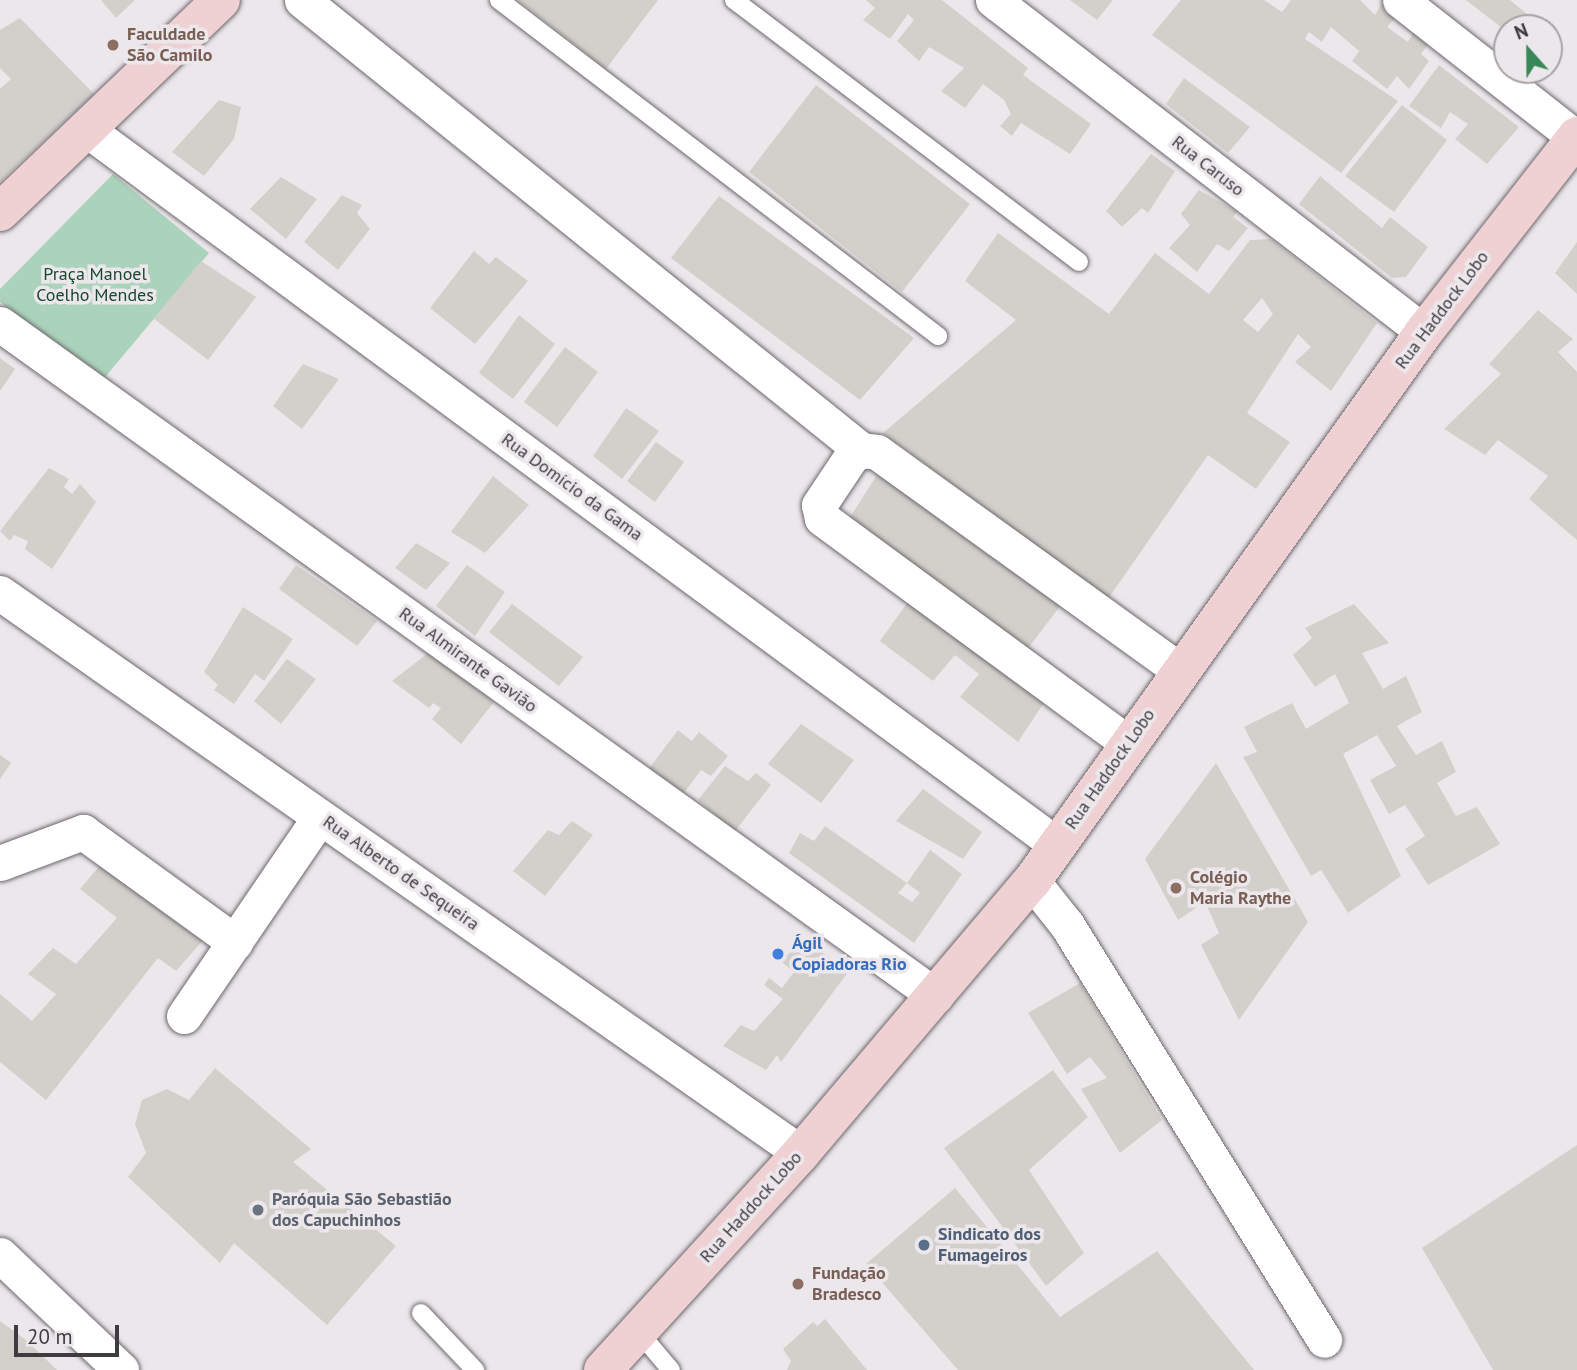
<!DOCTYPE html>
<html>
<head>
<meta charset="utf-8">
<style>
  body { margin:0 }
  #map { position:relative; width:1577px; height:1370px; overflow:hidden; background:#ece7eb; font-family:"PT Sans",sans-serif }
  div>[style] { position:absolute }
  .green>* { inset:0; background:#abd3bb }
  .building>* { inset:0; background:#d3d0cb }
  .roads { filter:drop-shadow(0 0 2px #6c686c) drop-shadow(0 0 2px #6c686c) }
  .service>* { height:18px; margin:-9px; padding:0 9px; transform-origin:9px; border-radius:9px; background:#fff }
  .minor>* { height:35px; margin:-17.5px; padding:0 17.5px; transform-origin:17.5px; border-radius:17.5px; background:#fff }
  .secondary>* { height:38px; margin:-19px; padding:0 19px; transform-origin:19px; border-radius:19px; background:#efd1d4 }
  .dots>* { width:19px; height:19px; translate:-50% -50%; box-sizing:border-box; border:4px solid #ece7eb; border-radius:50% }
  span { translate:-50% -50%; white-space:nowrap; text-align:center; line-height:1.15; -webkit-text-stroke:7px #ece7eb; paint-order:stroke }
  .education-label { font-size:18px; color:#785e54; font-weight:700 }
  .left { translate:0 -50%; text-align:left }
  .street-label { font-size:18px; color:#3e3c3e }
  .park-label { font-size:18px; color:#194830 }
  .shop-label { font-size:18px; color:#366cbe; font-weight:700 }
  .worship-label { font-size:18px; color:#5b616d; font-weight:700 }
  .service-label { font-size:18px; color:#4e5e75; font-weight:700 }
  .north { position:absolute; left:1493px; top:14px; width:70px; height:70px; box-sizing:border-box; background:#ece7eb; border:2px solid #a6a3a6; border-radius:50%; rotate:339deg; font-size:19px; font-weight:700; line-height:28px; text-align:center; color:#3e3c3e }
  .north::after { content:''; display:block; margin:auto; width:24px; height:32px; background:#398858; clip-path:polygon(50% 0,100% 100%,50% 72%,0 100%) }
  .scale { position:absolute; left:14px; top:1325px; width:105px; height:32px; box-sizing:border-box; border:4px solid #3e3c3e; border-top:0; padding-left:9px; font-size:21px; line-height:24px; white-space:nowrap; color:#3e3c3e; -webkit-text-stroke:5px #ece7eb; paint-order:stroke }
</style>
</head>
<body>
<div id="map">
  <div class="green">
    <i style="clip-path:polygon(113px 174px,209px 253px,101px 382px,0 302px,0 289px)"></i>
  </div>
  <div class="building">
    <i style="clip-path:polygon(101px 0,135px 0,116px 18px)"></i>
    <i style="clip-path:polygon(518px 0,658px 0,606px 69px)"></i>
    <i style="clip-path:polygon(866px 0,942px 0,1028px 68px,1023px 75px,1091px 124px,1070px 154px,1021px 123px,1012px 136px,1000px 126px,1011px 114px,1004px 100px,983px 84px,965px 108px,941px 91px,964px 68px,929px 47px,919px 61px,897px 41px,914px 20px,908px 14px,890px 39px,863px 20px,875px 8px)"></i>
    <i style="clip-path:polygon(1070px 0,1113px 0,1097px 20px)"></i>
    <i style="clip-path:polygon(1181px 0,1264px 0,1282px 12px,1291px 0,1360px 0,1375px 15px,1382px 3px,1397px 16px,1387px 27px,1408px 42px,1415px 29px,1432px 39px,1421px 54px,1429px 61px,1409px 89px,1397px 76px,1387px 89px,1352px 61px,1359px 51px,1331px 27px,1322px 42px,1309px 32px,1305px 39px,1398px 101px,1341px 173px,1152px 35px)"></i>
    <i style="clip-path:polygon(1466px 0,1510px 0,1544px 28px,1507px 32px)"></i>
    <i style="clip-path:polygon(20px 18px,94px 94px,0 182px,0 89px,11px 79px,0 68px,0 30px)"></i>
    <i style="clip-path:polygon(1549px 32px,1561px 42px,1549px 52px)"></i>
    <i style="clip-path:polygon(1439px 65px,1519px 127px,1487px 164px,1455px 139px,1468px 124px,1450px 112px,1441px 128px,1409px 106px)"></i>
    <i style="clip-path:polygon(1184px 78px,1250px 127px,1228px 153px,1166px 104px)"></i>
    <i style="clip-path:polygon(816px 85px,970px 204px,902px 292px,749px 172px)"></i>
    <i style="clip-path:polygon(219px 100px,241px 107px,234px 139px,204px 176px,172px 152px)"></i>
    <i style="clip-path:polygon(1402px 105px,1447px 140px,1394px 212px,1345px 176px)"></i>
    <i style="clip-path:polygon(1151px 154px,1175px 171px,1148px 213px,1142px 208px,1122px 227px,1106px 211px)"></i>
    <i style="clip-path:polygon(1320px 176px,1382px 228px,1390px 217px,1428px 247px,1406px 277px,1392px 278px,1299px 204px)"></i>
    <i style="clip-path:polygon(281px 177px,317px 199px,286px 239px,250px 209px)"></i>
    <i style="clip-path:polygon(1199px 190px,1237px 212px,1233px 217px,1248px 228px,1229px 251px,1217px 244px,1197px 272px,1169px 248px,1190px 225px,1181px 214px)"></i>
    <i style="clip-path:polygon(342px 195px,362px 205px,357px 213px,370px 229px,338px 270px,304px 242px)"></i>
    <i style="clip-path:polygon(719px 196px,914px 338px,860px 400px,671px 258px)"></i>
    <i style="clip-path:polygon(evenodd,998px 233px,1109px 314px,1155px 253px,1209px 294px,1250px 240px,1271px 239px,1377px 323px,1331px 391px,1295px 362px,1311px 347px,1298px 334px,1247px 413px,1290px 442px,1256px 489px,1208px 455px,1108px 599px,883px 433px,1016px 320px,965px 281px,998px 233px,1262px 298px,1273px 314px,1258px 332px,1243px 320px,1262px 298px)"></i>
    <i style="clip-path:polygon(1577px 242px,1577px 294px,1555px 273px)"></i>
    <i style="clip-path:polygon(474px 251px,489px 264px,496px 257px,528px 281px,475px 344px,430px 308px)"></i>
    <i style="clip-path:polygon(201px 261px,256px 297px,208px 360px,154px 319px)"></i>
    <i style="clip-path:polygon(1538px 310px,1573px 339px,1558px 352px,1577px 372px,1577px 540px,1529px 499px,1548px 476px,1498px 440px,1485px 455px,1444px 429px,1501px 374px,1489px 364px)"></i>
    <i style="clip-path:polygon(519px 315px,555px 344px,513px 399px,479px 373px)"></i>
    <i style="clip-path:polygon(565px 347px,598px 372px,557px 427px,524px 402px)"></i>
    <i style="clip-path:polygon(0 358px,15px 369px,0 391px)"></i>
    <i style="clip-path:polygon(303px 364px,339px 379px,302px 429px,273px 406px)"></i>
    <i style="clip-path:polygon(626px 408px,659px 431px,622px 479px,593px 456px)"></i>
    <i style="clip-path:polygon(656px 442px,684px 462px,655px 502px,627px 481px)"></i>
    <i style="clip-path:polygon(882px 467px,1064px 601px,1026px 651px,849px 519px)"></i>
    <i style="clip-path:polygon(49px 468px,69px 479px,64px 487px,72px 494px,80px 484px,96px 502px,52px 569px,25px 549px,28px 541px,14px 535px,10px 541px,0 531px)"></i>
    <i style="clip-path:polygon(493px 476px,529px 505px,485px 553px,451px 532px)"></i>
    <i style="clip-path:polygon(416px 543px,450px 563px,426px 590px,395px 568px)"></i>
    <i style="clip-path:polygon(296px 565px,377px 621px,357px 646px,279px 589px)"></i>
    <i style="clip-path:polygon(467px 565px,505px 592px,475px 636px,436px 606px)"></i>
    <i style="clip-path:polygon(910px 599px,1047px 698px,1018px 742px,960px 697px,979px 674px,955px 655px,933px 681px,880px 641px)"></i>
    <i style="clip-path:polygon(512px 604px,583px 657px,559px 686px,489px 632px)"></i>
    <i style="clip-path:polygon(1354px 604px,1389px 643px,1362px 653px,1383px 689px,1406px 676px,1422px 712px,1397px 726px,1416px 755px,1442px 741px,1456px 772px,1437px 783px,1456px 816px,1477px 807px,1500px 844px,1428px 885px,1405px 849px,1425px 836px,1405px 805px,1389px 814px,1370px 780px,1396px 766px,1377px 735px,1343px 754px,1401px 876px,1348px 913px,1321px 870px,1311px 876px,1243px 757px,1257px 752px,1244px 727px,1292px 703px,1306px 729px,1349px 703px,1335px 674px,1315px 687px,1293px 655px,1312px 638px,1305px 628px)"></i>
    <i style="clip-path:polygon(243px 607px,293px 639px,264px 681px,255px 674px,234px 704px,214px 690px,218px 685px,204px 672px)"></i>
    <i style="clip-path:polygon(432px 650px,494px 702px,461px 744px,432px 719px,441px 708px,433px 703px,429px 708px,392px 681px)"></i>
    <i style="clip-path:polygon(287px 659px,316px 679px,281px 724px,254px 701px)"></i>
    <i style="clip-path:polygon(801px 724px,854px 760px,821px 803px,768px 764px)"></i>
    <i style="clip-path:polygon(678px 730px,692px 741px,699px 732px,728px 756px,711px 776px,701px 770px,678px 801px,645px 774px)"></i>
    <i style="clip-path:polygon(0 755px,11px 763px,0 779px)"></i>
    <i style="clip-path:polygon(1216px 763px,1308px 922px,1239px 1020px,1201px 945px,1219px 933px,1205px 902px,1178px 920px,1145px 859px)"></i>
    <i style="clip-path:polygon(725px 766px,748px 781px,756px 773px,771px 785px,735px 831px,698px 800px)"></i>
    <i style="clip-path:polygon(923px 789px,982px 832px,963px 859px,896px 821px)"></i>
    <i style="clip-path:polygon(572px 821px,593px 835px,545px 896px,513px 871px,548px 830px,559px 835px)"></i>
    <i style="clip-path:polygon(825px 826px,907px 883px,898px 893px,912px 902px,920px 893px,907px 883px,930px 850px,962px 874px,914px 943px,789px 853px,800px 833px,814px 841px)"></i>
    <i style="clip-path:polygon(107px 857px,204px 939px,176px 971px,158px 958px,46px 1100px,0 1062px,0 994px,32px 1021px,56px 994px,28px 974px,53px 948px,76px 964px,117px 918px,80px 889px)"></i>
    <i style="clip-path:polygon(801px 938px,849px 971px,781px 1062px,777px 1055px,766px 1070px,723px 1046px,741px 1025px,754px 1031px,783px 999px,764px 985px,769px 978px,782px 988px,794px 972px,782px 962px)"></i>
    <i style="clip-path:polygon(1080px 983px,1162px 1120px,1120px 1153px,1081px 1089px,1107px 1078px,1090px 1057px,1067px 1074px,1028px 1013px)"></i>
    <i style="clip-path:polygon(215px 1068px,311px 1149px,293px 1162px,396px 1246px,327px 1325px,234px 1243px,220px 1263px,128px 1177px,146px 1153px,135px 1124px,142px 1100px,167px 1089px,189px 1100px)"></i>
    <i style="clip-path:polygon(1053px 1070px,1088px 1117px,1029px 1170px,1084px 1253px,1046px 1286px,944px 1148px)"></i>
    <i style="clip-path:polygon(1577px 1145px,1577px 1370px,1493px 1370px,1422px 1248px)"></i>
    <i style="clip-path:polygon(955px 1188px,1060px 1317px,1157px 1251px,1254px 1370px,958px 1370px,866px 1264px)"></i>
    <i style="clip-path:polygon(825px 1319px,867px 1370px,787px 1370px,791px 1361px,783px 1349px,813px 1322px,817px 1326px)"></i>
    <i style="clip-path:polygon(0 1321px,26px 1340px,57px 1370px,0 1370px)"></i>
  </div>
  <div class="roads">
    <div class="service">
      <i style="left:499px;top:0;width:553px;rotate:37.43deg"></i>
      <i style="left:734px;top:0;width:433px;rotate:37.2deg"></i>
      <i style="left:421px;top:1313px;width:79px;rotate:46.5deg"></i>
      <i style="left:638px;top:1331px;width:51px;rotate:49.8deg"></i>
    </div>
    <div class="minor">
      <i style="left:302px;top:0;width:718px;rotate:38.83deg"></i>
      <i style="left:993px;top:0;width:544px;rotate:37.61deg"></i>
      <i style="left:1400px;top:0;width:224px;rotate:38.1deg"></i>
      <i style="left:86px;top:129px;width:1206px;rotate:36.4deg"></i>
      <i style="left:0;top:324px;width:1152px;rotate:35.68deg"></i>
      <i style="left:0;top:593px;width:977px;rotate:34.96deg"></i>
      <i style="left:1128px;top:743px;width:380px;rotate:-143.7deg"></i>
      <i style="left:822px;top:518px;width:13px;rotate:-103deg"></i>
      <i style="left:819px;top:505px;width:58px;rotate:-56.3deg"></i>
      <i style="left:851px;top:457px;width:12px;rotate:-35deg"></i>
      <i style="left:861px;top:450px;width:16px;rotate:7deg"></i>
      <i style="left:877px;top:452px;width:372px;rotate:35.8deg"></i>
      <i style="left:0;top:863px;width:89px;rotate:-20.5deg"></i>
      <i style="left:83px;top:832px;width:188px;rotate:35.9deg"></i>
      <i style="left:1032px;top:881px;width:56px;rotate:51.5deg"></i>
      <i style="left:1067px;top:925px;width:488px;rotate:58.2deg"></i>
      <i style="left:184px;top:1016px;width:241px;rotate:-55.7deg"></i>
      <i style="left:0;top:1255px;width:167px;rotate:43.5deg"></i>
    </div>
    <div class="secondary">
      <i style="left:0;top:212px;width:306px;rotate:-43.8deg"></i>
      <i style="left:603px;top:1370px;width:294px;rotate:-47.6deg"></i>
      <i style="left:801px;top:1153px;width:357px;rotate:-49.7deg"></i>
      <i style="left:1032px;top:881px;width:675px;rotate:-54.47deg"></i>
      <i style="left:1424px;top:332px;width:249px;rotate:-52deg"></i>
    </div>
  </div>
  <div class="dots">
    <i style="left:113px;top:45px;background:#8d6e63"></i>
    <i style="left:1176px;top:888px;background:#8d6e63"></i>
    <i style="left:778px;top:954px;background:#3f7fe0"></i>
    <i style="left:258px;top:1210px;background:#6b7280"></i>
    <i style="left:924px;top:1245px;background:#5c6f8a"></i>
    <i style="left:798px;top:1284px;background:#8d6e63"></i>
  </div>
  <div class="education-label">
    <span class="left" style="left:127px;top:45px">Faculdade<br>São Camilo</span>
    <span class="left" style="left:1190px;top:888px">Colégio<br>Maria Raythe</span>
    <span class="left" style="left:812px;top:1284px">Fundação<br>Bradesco</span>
  </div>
  <div class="street-label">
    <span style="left:1208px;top:166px;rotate:38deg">Rua Caruso</span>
    <span style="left:1442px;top:310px;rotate:-53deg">Rua Haddock Lobo</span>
    <span style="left:572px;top:487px;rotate:36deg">Rua Domício da Gama</span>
    <span style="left:468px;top:660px;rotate:36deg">Rua Almirante Gavião</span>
    <span style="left:1110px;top:769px;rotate:-55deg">Rua Haddock Lobo</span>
    <span style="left:401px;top:873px;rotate:35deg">Rua Alberto de Sequeira</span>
    <span style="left:751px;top:1207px;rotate:-48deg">Rua Haddock Lobo</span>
  </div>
  <div class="park-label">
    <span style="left:95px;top:285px">Praça Manoel<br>Coelho Mendes</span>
  </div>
  <div class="shop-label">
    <span class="left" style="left:792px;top:954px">Ágil<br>Copiadoras Rio</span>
  </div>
  <div class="worship-label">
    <span class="left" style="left:272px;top:1210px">Paróquia São Sebastião<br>dos Capuchinhos</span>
  </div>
  <div class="service-label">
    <span class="left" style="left:938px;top:1245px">Sindicato dos<br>Fumageiros</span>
  </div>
  <div class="north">N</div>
  <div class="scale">20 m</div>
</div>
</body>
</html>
